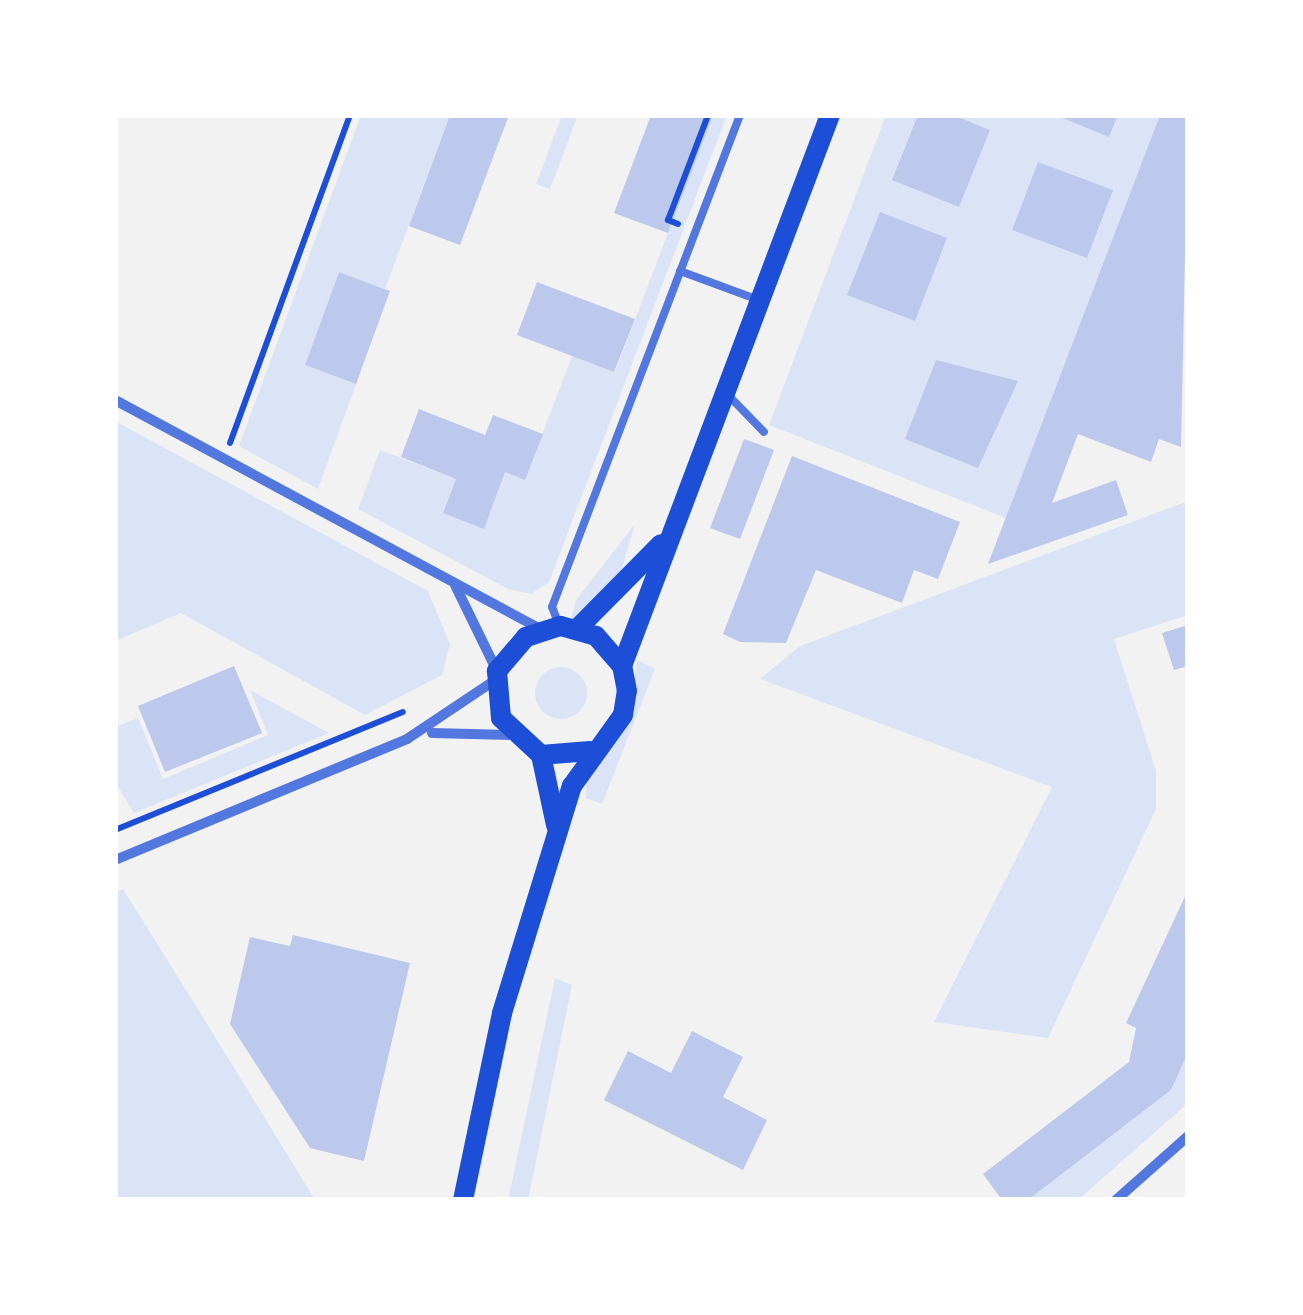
<!DOCTYPE html>
<html>
<head>
<meta charset="utf-8">
<style>
  body { margin:0 }
  #map { position:relative; width:1303px; height:1315px; overflow:hidden; background:#f2f2f2; font-family:Literata,serif }
  div>[style] { position:absolute }
  .green>* { inset:0; background:#dbe4f7 }
  .round { border-radius:50% }
  .building>* { inset:0; background:#bdc9ec }
  .path>* { height:6px; margin:-3px; padding:0 3px; transform-origin:3px; border-radius:3px; background:#1d4ed8 }
  .service>* { height:8px; margin:-4px; padding:0 4px; transform-origin:4px; border-radius:4px; background:#5277de }
  .minor>* { height:10px; margin:-5px; padding:0 5px; transform-origin:5px; border-radius:5px; background:#5277de }
  .secondary>* { height:20px; margin:-10px; padding:0 10px; transform-origin:10px; border-radius:10px; background:#1d4ed8 }
  span { translate:-50% -50%; white-space:nowrap; text-align:center; line-height:1.15; -webkit-text-stroke:8px #fff; paint-order:stroke }
  .frame { position:absolute; inset:0; border:118px solid #fff; pointer-events:none }
</style>
</head>
<body>
<div id="map">
  <div class="green">
    <i style="clip-path:polygon(361px 115px,450px 115px,385px 289px,339px 272px,305px 365px,356px 384px,318px 489px,239px 446px)"></i>
    <i style="clip-path:polygon(562px 115px,578px 115px,550px 189px,536px 184px)"></i>
    <i style="clip-path:polygon(713px 115px,727px 115px,549px 582px,531px 594px,508px 589px,358px 509px,380px 450px,456px 479px,443px 513px,484px 528px,505px 472px,525px 479px,572px 356px,615px 372px)"></i>
    <i style="clip-path:polygon(886px 115px,1160px 115px,1006px 518px,769px 425px)"></i>
    <i style="clip-path:polygon(115px 421px,428px 591px,450px 644px,442px 675px,365px 715px,181px 613px,115px 641px)"></i>
    <i style="clip-path:polygon(1188px 501px,1188px 615px,1114px 639px,1156px 771px,1156px 809px,1048px 1038px,934px 1022px,1052px 787px,760px 679px,800px 646px)"></i>
    <i style="clip-path:polygon(635px 524px,621px 572px,570px 623px,576px 600px)"></i>
    <i style="clip-path:polygon(637px 660px,655px 669px,602px 804px,586px 798px,587px 772px,628px 724px)"></i>
    <i class="round" style="left:535px;top:667px;width:52px;height:52px"></i>
    <i style="clip-path:polygon(250px 690px,329px 733px,134px 813px,115px 782px,115px 727px,138px 718px,163px 779px,268px 735px)"></i>
    <i style="clip-path:polygon(123px 889px,214px 1035px,315px 1200px,115px 1200px,115px 892px)"></i>
    <i style="clip-path:polygon(555px 978px,572px 985px,528px 1200px,508px 1200px)"></i>
    <i style="clip-path:polygon(1188px 1053px,1188px 1103px,1078px 1200px,1028px 1200px,1171px 1090px)"></i>
  </div>
  <div class="building">
    <i style="clip-path:polygon(450px 115px,509px 115px,460px 245px,409px 226px)"></i>
    <i style="clip-path:polygon(651px 115px,713px 115px,668px 233px,614px 213px)"></i>
    <i style="clip-path:polygon(918px 115px,953px 115px,990px 130px,959px 207px,892px 180px)"></i>
    <i style="clip-path:polygon(1055px 115px,1118px 115px,1109px 137px)"></i>
    <i style="clip-path:polygon(1160px 115px,1188px 115px,1181px 447px,1159px 439px,1151px 462px,1078px 434px,1052px 503px,1116px 480px,1128px 515px,988px 564px)"></i>
    <i style="clip-path:polygon(1038px 162px,1113px 190px,1087px 258px,1012px 230px)"></i>
    <i style="clip-path:polygon(880px 212px,947px 238px,915px 321px,847px 295px)"></i>
    <i style="clip-path:polygon(339px 272px,390px 291px,356px 384px,305px 365px)"></i>
    <i style="clip-path:polygon(537px 282px,635px 319px,614px 372px,517px 335px)"></i>
    <i style="clip-path:polygon(936px 360px,1018px 381px,978px 468px,905px 439px)"></i>
    <i style="clip-path:polygon(419px 409px,485px 435px,493px 415px,543px 434px,525px 480px,505px 472px,484px 529px,443px 513px,456px 479px,401px 457px)"></i>
    <i style="clip-path:polygon(744px 439px,774px 450px,740px 539px,710px 528px)"></i>
    <i style="clip-path:polygon(792px 456px,960px 522px,938px 579px,914px 570px,902px 603px,816px 570px,786px 643px,740px 642px,723px 634px)"></i>
    <i style="clip-path:polygon(1188px 625px,1188px 666px,1174px 670px,1162px 633px)"></i>
    <i style="clip-path:polygon(234px 666px,262px 733px,165px 772px,138px 706px)"></i>
    <i style="clip-path:polygon(1188px 890px,1188px 1053px,1171px 1090px,1028px 1200px,1002px 1200px,983px 1174px,1129px 1062px,1136px 1028px,1126px 1023px)"></i>
    <i style="clip-path:polygon(293px 935px,410px 963px,364px 1161px,310px 1148px,230px 1024px,250px 937px,290px 946px)"></i>
    <i style="clip-path:polygon(692px 1031px,743px 1057px,723px 1097px,767px 1120px,743px 1170px,604px 1100px,628px 1051px,671px 1073px)"></i>
  </div>
  <div class="path">
    <i style="left:678px;top:224px;width:11px;rotate:-158deg"></i>
    <i style="left:668px;top:220px;width:112px;rotate:-69.1deg"></i>
    <i style="left:230px;top:443px;width:349px;rotate:-69.9deg"></i>
    <i style="left:115px;top:830px;width:311px;rotate:-22.3deg"></i>
  </div>
  <div class="service">
    <i style="left:680px;top:271px;width:81px;rotate:20.2deg"></i>
    <i style="left:729px;top:396px;width:50px;rotate:45.8deg"></i>
    <i style="left:559px;top:625px;width:19px;rotate:-111deg"></i>
    <i style="left:552px;top:607px;width:527px;rotate:-69.09deg"></i>
  </div>
  <div class="minor">
    <i style="left:115px;top:400px;width:484px;rotate:28.3deg"></i>
    <i style="left:455px;top:585px;width:96px;rotate:64deg"></i>
    <i style="left:432px;top:733px;width:80px;rotate:1.4deg"></i>
    <i style="left:115px;top:860px;width:316px;rotate:-22.5deg"></i>
    <i style="left:407px;top:739px;width:106px;rotate:-33.8deg"></i>
    <i style="left:1116px;top:1200px;width:96px;rotate:-41.6deg"></i>
  </div>
  <div class="secondary">
    <i style="left:578px;top:628px;width:118px;rotate:-45.3deg"></i>
    <i style="left:622px;top:666px;width:589px;rotate:-69.32deg"></i>
    <i style="left:541px;top:755px;width:72px;rotate:77.9deg"></i>
    <i style="left:463px;top:1200px;width:191px;rotate:-78.2deg"></i>
    <i style="left:502px;top:1013px;width:238px;rotate:-72.9deg"></i>
    <i style="left:572px;top:786px;width:87px;rotate:-54.3deg"></i>
    <i style="left:623px;top:715px;width:24px;rotate:-81deg"></i>
    <i style="left:627px;top:691px;width:25px;rotate:-101deg"></i>
    <i style="left:622px;top:666px;width:40px;rotate:-131deg"></i>
    <i style="left:596px;top:636px;width:37px;rotate:-164deg"></i>
    <i style="left:560px;top:626px;width:36px;rotate:162deg"></i>
    <i style="left:526px;top:637px;width:45px;rotate:130.5deg"></i>
    <i style="left:497px;top:671px;width:47px;rotate:85.1deg"></i>
    <i style="left:501px;top:718px;width:54px;rotate:42.8deg"></i>
    <i style="left:541px;top:755px;width:49px;rotate:-4.7deg"></i>
  </div>
  <div class="frame"></div>
</div>
</body>
</html>
